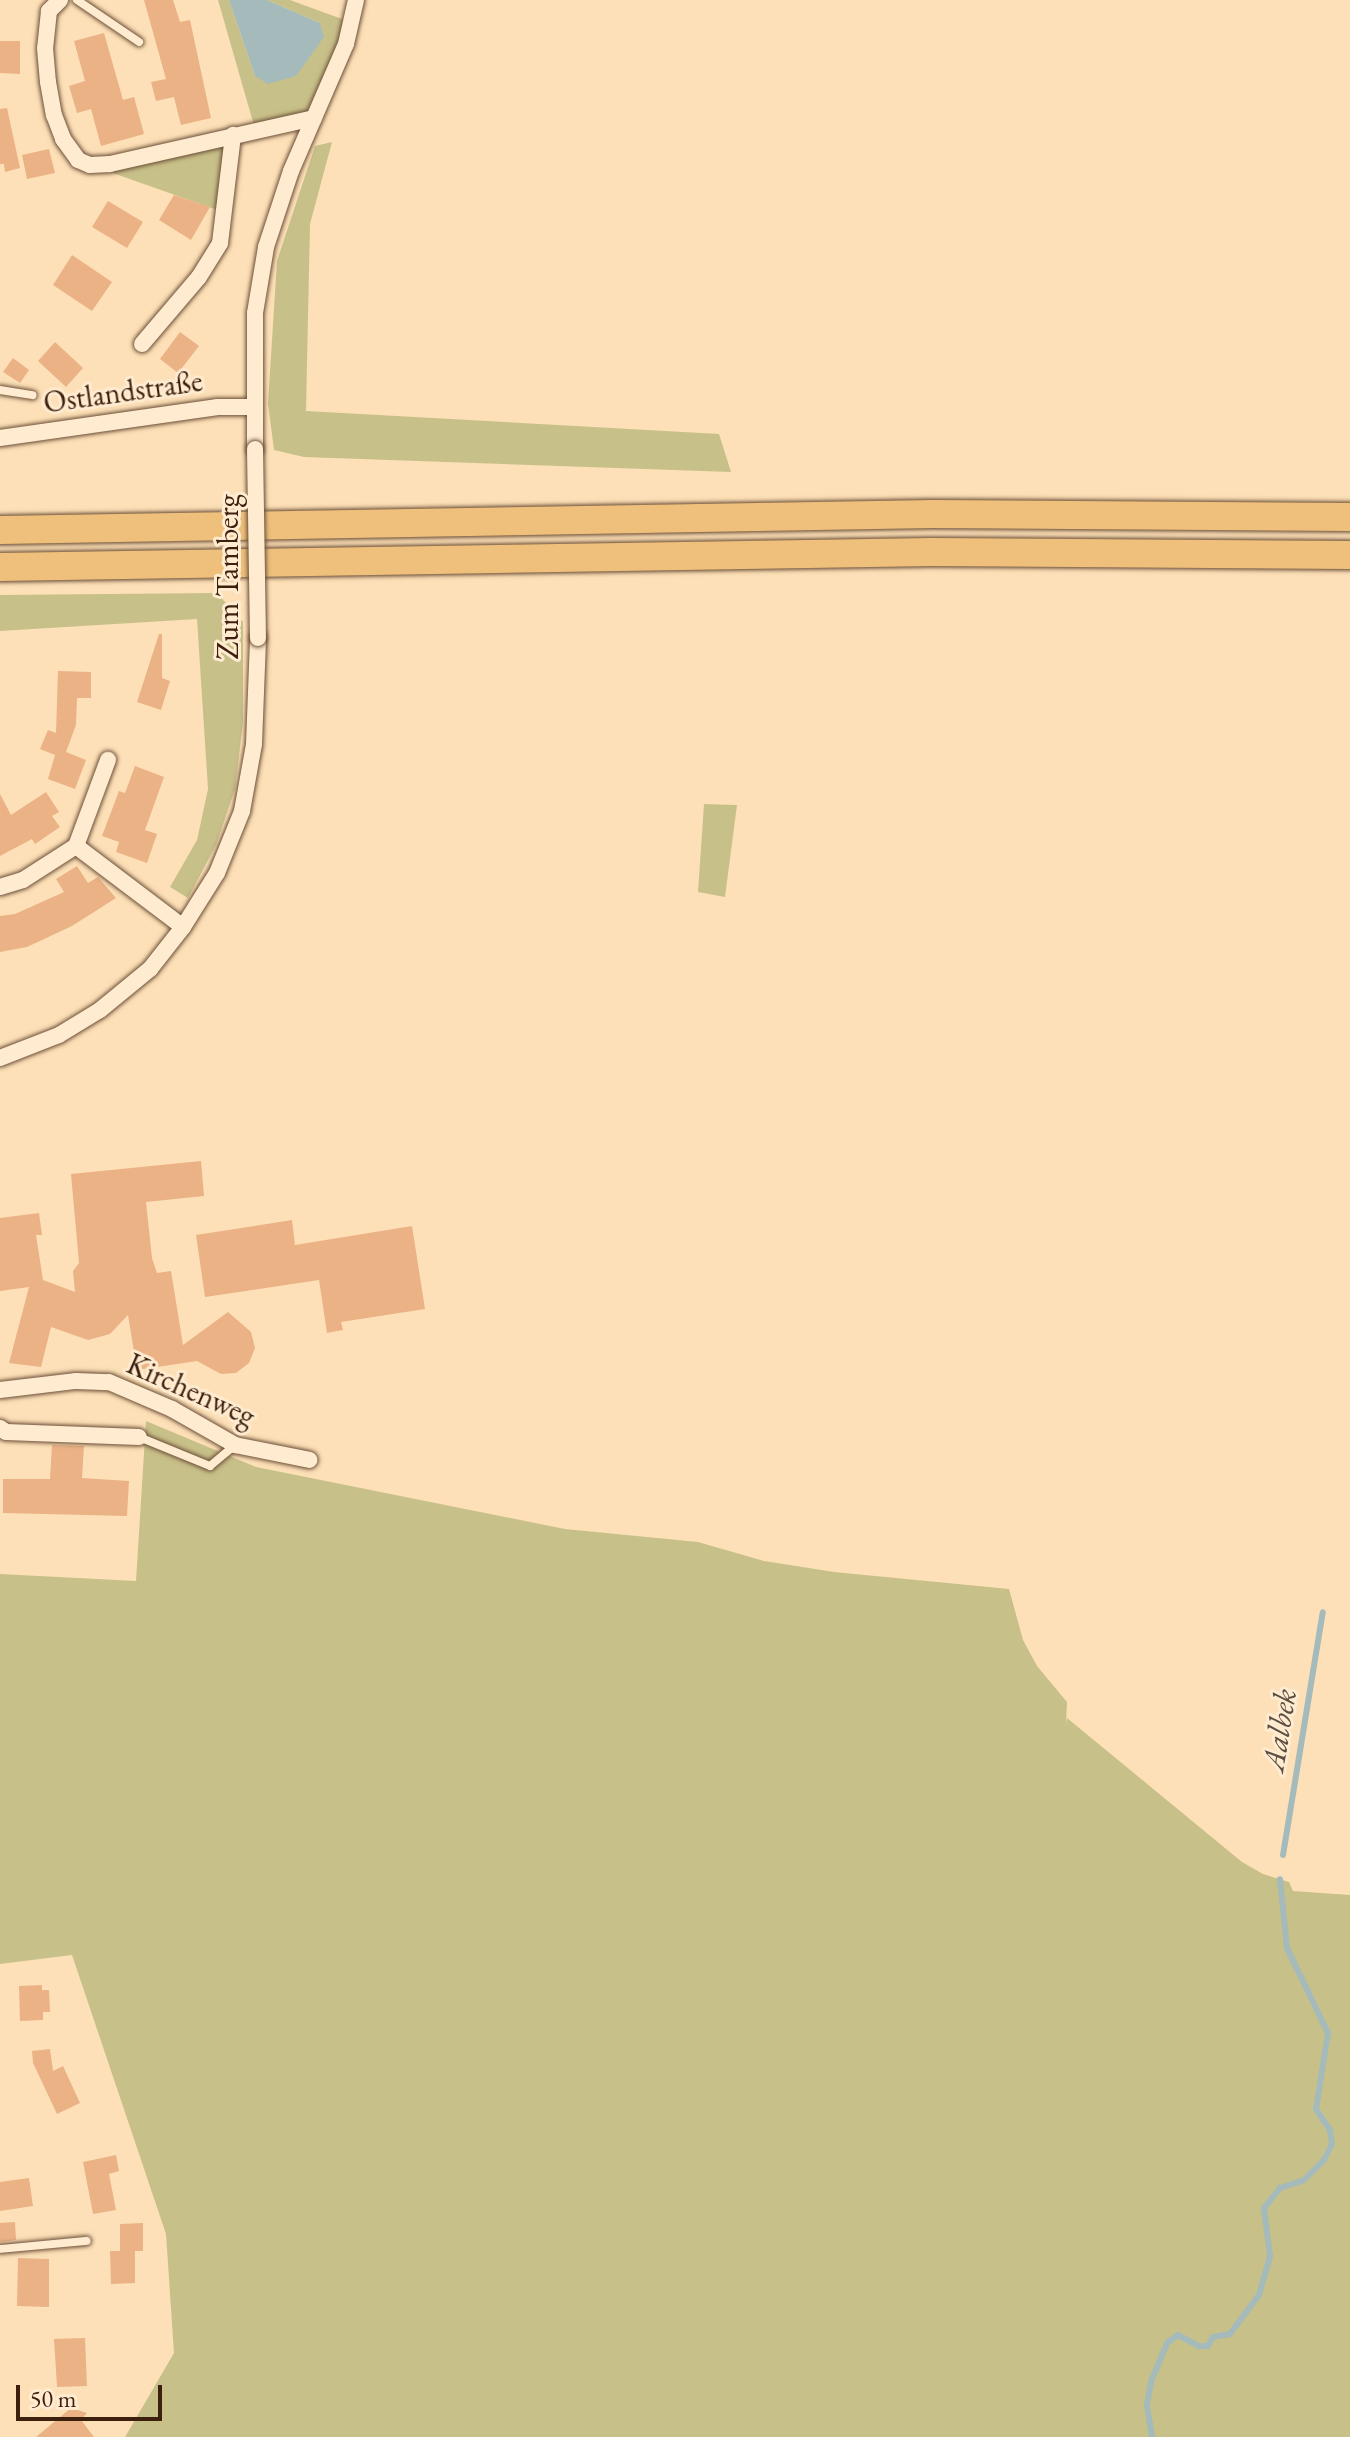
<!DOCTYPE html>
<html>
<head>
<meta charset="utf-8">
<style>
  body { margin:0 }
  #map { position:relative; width:1350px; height:2437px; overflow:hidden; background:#fde0b7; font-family:"EB Garamond",serif }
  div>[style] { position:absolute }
  .green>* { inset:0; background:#c8c089 }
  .water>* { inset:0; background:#a5baba }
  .stream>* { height:6px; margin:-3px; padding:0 3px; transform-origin:3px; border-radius:3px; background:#a5baba }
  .building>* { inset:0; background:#ebb285 }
  .roads { filter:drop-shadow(0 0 2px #6c4f38) drop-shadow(0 0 2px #6c4f38) }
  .lane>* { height:8px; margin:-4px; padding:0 4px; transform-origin:4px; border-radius:4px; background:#feebd0 }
  .street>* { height:16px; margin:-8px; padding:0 8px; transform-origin:8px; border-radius:8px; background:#feebd0 }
  .highway>* { height:28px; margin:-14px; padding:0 14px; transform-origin:14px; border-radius:14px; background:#eec07c }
  .bridges { filter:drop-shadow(0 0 2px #6c4f38) drop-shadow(0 0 2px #6c4f38) }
  .street-bridge>* { height:16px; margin:-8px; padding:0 8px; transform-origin:8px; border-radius:8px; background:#feebd0 }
  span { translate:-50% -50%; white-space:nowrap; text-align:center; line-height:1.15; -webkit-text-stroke:6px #feebd0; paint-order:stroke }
  .street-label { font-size:30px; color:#3c1f0d }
  .water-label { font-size:32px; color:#5c4e41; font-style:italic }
  .scale { position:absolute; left:16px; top:2385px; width:146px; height:36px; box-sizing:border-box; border:4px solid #3c1f0d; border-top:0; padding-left:10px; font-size:24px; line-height:28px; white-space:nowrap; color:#3c1f0d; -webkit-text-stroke:6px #feebd0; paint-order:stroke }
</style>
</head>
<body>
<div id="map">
  <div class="green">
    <i style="clip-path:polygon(218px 0,229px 0,255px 76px,320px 23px,267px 0,290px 0,353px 23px,314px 118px,255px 129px)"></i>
    <i style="clip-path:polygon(233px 135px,226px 213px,90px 165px)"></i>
    <i style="clip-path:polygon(332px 142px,310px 224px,306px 411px,719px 434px,731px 472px,304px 457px,274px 450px,268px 403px,277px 261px,315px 146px)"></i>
    <i style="clip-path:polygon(217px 593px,243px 622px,243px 722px,235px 789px,216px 845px,188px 898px,170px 887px,197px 840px,208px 789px,197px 619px,0 631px,0 595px)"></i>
    <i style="clip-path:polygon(704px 804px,737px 805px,725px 897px,698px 892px)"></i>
    <i style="clip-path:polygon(146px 1421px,256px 1467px,565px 1529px,698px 1542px,764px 1561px,834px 1572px,1009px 1589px,1023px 1640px,1037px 1666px,1067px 1702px,1066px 1725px,1067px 1718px,1242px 1862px,1263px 1874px,1289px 1882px,1293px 1891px,1350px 1895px,1350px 2437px,125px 2437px,174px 2353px,166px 2234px,72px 1955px,0 1964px,0 1574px,136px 1581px)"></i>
  </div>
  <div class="water">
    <i style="clip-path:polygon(229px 0,267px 0,320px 23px,324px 37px,296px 76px,268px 84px,255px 76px)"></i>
  </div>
  <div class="stream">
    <i style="left:1283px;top:1855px;width:246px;rotate:-80.7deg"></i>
    <i style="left:1152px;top:2437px;width:33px;rotate:-99deg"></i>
    <i style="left:1147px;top:2404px;width:25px;rotate:-79deg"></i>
    <i style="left:1152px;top:2379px;width:39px;rotate:-67deg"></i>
    <i style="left:1167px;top:2343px;width:14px;rotate:-36deg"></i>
    <i style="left:1178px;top:2335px;width:24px;rotate:28deg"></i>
    <i style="left:1199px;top:2346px;width:9px"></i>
    <i style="left:1208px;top:2346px;width:10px;rotate:-61deg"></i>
    <i style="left:1213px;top:2337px;width:17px;rotate:-10deg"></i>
    <i style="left:1230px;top:2334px;width:49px;rotate:-53.4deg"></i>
    <i style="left:1259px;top:2295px;width:41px;rotate:-74.2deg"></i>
    <i style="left:1270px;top:2256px;width:48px;rotate:-97.1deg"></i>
    <i style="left:1264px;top:2208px;width:26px;rotate:-51deg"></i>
    <i style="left:1280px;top:2188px;width:25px;rotate:-18deg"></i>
    <i style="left:1304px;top:2180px;width:28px;rotate:-45deg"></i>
    <i style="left:1324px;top:2160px;width:18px;rotate:-63deg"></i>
    <i style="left:1332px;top:2144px;width:14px;rotate:-98deg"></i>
    <i style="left:1330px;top:2130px;width:25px;rotate:-124deg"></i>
    <i style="left:1316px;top:2109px;width:77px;rotate:-81deg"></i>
    <i style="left:1328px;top:2033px;width:94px;rotate:-115.8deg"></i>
    <i style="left:1287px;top:1948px;width:69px;rotate:-95.8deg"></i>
  </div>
  <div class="building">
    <i style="clip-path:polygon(144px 0,173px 0,180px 22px,190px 20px,211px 118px,181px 125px,174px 97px,156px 101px,151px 82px,166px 79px)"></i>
    <i style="clip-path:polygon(104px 33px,123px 100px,134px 97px,144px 134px,101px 146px,91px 109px,77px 113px,69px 86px,85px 81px,74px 41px)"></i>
    <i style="clip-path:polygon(0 41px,20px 41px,20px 74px,0 73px)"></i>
    <i style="clip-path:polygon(7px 108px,20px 168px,5px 172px,4px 164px,0 164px,0 109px)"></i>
    <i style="clip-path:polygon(49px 149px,55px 173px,27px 179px,22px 155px)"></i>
    <i style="clip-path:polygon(174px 195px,210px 207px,191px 240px,159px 220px)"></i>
    <i style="clip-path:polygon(108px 201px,143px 222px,127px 248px,92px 227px)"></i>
    <i style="clip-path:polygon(72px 255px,112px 282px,92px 311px,53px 285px)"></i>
    <i style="clip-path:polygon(180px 332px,199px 346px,178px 373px,160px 359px)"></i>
    <i style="clip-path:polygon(55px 342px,83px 368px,66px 387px,38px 361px)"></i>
    <i style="clip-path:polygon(13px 358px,29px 370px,20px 383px,3px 372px)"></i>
    <i style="clip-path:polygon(159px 634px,162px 634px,162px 678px,170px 681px,161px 710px,137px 702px)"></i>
    <i style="clip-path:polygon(58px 671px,91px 672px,91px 698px,77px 698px,76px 725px,66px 752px,86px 760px,75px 789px,48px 779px,55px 755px,40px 749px,48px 730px,56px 733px)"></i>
    <i style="clip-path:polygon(135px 766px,164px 777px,145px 830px,157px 834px,147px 863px,116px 852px,119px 842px,102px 836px,119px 791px,125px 793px)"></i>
    <i style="clip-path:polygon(46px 792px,59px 812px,52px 816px,60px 827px,35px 844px,32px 839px,0 856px,0 794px,11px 815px)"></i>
    <i style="clip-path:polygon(77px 866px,88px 883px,98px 877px,116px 898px,72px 926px,27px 947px,0 952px,0 916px,15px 914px,64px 892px,56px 879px)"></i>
    <i style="clip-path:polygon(201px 1161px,204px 1196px,146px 1202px,152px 1258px,157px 1273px,171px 1271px,183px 1345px,228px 1312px,251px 1332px,255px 1348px,249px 1363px,236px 1373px,221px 1374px,197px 1361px,137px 1370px,128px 1315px,110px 1334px,88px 1340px,51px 1327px,41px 1367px,9px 1363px,29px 1287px,0 1291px,0 1218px,39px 1213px,42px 1235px,36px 1235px,43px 1280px,75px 1292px,73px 1271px,79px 1263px,71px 1174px)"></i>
    <i style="clip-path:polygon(292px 1220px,295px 1245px,412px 1226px,425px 1309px,341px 1322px,343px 1330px,327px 1333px,319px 1280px,205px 1297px,196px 1235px)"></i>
    <i style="clip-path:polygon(52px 1445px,84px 1446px,82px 1478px,129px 1481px,127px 1516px,3px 1513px,3px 1479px,50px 1479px)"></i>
    <i style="clip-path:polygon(42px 1985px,42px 1990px,49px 1990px,50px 2012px,43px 2012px,43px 2020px,20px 2021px,19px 1986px)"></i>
    <i style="clip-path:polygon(50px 2049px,53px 2071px,63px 2066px,80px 2103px,57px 2114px,33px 2063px,32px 2051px)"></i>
    <i style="clip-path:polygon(116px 2155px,119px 2171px,109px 2174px,116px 2210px,93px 2214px,83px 2162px)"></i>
    <i style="clip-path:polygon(29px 2178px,33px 2206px,0 2211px,0 2182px)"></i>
    <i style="clip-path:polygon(15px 2222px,16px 2240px,0 2242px,0 2223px)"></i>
    <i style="clip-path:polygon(143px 2223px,143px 2251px,135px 2251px,135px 2283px,111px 2284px,110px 2251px,120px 2251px,120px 2224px)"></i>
    <i style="clip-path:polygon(18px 2258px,49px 2259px,49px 2307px,17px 2306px)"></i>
    <i style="clip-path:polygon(85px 2338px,87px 2386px,57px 2387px,54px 2339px)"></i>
    <i style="clip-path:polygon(71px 2408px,87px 2413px,81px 2420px,94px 2437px,36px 2437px)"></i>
  </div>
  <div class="roads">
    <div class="lane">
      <i style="left:77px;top:0;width:75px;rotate:34.1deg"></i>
      <i style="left:0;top:390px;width:33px;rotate:9deg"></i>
      <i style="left:139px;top:1437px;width:77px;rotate:22.2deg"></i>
      <i style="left:210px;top:1466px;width:31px;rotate:-40deg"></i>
      <i style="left:0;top:2249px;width:87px;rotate:-5.3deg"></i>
    </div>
    <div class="street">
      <i style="left:60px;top:0;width:16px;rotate:135deg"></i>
      <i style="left:49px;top:11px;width:37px;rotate:96deg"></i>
      <i style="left:45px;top:48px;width:34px;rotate:85deg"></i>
      <i style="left:48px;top:82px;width:34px;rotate:80deg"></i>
      <i style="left:54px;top:115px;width:26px;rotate:69deg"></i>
      <i style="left:63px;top:139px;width:26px;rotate:54deg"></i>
      <i style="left:78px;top:160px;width:13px;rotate:23deg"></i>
      <i style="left:90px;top:165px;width:20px;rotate:-3deg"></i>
      <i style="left:110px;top:164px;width:209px;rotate:-12.7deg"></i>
      <i style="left:142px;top:344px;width:88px;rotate:-49.6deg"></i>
      <i style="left:199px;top:277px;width:40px;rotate:-58deg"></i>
      <i style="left:220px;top:243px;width:109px;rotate:-83.1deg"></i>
      <i style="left:0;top:438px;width:220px;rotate:-8.1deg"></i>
      <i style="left:218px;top:407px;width:35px"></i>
      <i style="left:255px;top:449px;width:136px;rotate:-90deg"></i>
      <i style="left:255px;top:313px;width:67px;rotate:-80.5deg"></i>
      <i style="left:266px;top:247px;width:80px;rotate:-71.8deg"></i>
      <i style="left:291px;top:171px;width:138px;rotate:-66.6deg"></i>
      <i style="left:346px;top:44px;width:45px;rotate:-77.2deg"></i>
      <i style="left:76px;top:846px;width:134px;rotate:37.1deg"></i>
      <i style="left:0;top:887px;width:24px;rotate:-17deg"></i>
      <i style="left:23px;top:880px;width:63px;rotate:-32.7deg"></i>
      <i style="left:76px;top:846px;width:92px;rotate:-69.6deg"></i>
      <i style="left:0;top:1058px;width:63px;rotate:-21.3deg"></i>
      <i style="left:59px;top:1035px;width:48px;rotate:-31.4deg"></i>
      <i style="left:100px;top:1010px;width:65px;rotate:-39.4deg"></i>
      <i style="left:150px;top:969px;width:53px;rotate:-51.8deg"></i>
      <i style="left:183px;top:927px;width:64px;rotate:-57.8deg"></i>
      <i style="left:217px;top:873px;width:67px;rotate:-68deg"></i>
      <i style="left:242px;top:811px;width:68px;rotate:-79.8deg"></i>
      <i style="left:254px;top:744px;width:106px;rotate:-87.8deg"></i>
      <i style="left:0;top:1390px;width:77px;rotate:-6.8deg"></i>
      <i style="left:76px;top:1381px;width:33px;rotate:2deg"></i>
      <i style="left:109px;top:1382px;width:69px;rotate:23.2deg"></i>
      <i style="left:172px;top:1409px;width:73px;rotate:29.7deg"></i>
      <i style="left:235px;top:1445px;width:76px;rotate:11.3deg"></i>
      <i style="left:0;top:1428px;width:7px;rotate:34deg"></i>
      <i style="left:6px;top:1432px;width:133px;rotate:2.2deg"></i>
    </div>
    <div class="highway">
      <i style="left:0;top:530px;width:933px;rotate:-0.98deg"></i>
      <i style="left:933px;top:514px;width:417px;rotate:0.4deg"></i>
      <i style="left:0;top:567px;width:932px;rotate:-0.92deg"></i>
      <i style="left:932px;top:552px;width:418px;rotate:0.4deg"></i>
    </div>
  </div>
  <div class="bridges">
    <div class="street-bridge">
      <i style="left:255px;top:449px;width:189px;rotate:89.1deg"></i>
    </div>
  </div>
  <div class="street-label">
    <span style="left:123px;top:392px;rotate:-8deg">Ostlandstraße</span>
    <span style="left:228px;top:577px;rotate:-90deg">Zum Tamberg</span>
    <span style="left:191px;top:1390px;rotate:24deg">Kirchenweg</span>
  </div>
  <div class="water-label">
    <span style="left:1279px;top:1730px;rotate:-81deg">Aalbek</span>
  </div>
  <div class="scale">50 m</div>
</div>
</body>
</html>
